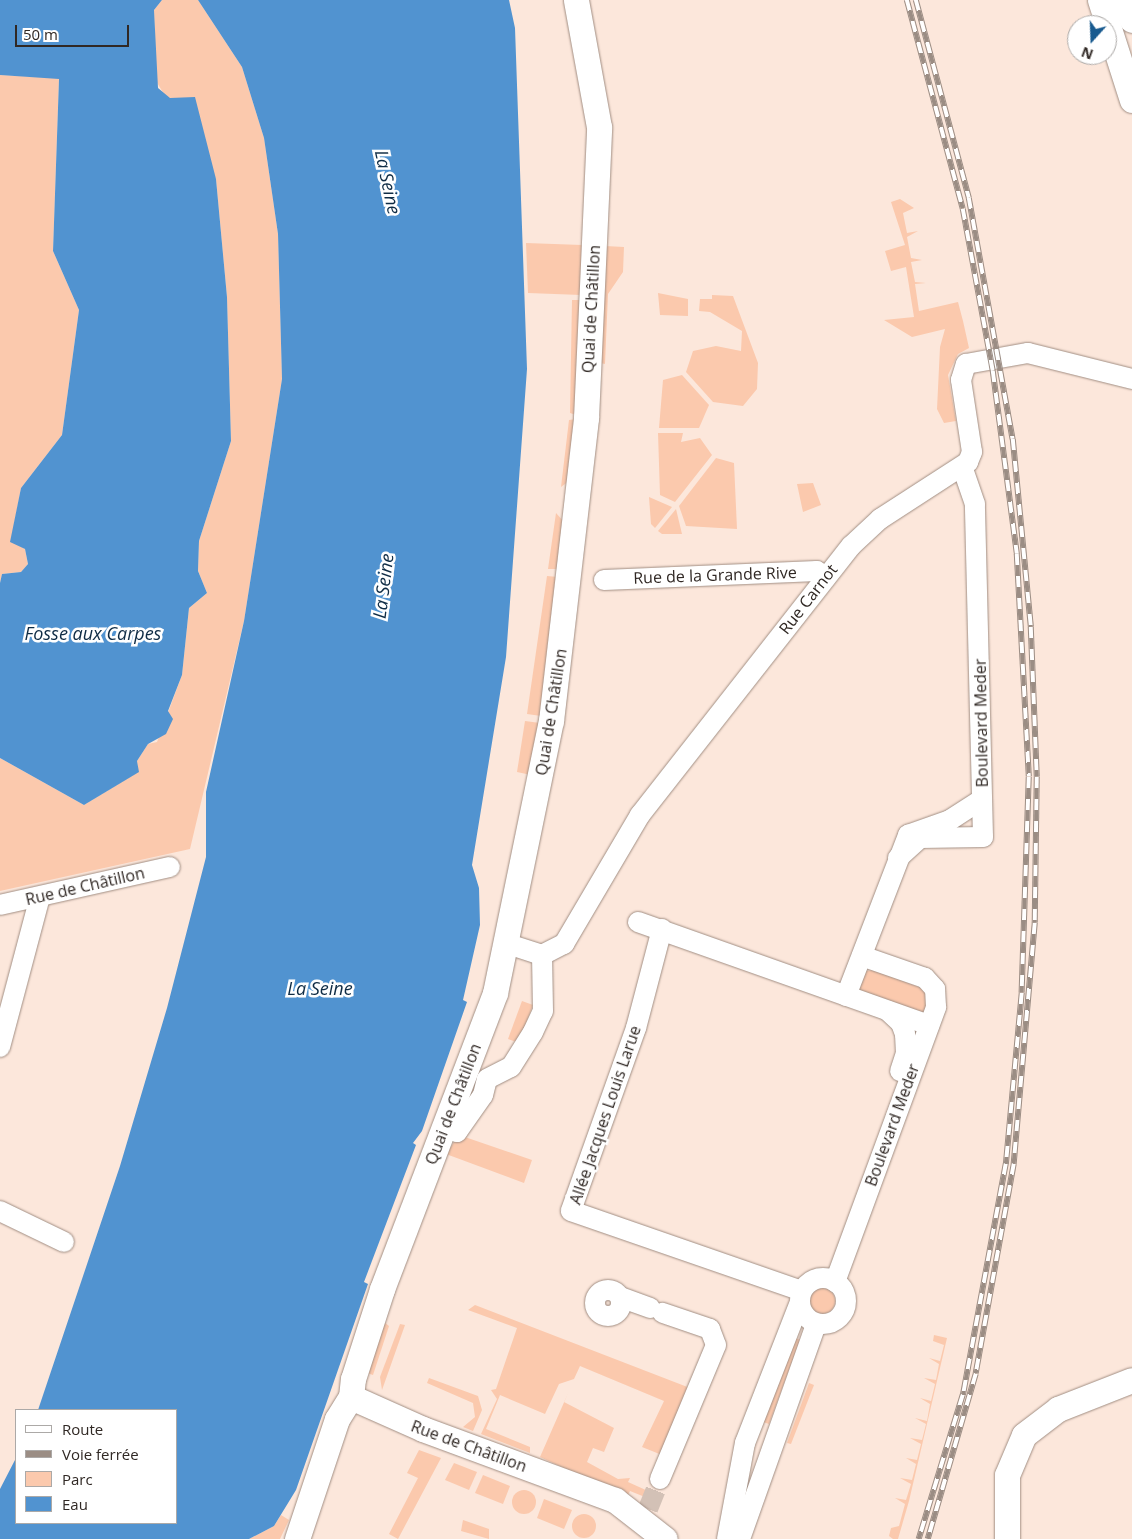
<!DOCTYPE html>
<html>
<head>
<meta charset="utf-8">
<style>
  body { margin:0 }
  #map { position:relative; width:1132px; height:1539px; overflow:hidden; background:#fce7db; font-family:"Open Sans",sans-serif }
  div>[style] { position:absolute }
  .green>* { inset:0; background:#fbc9ad }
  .round { border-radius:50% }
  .water>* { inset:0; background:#5193d0 }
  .minor-tunnel>* { height:20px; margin-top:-10px; transform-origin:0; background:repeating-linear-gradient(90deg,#d3c1b6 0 20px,transparent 0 30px) }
  .roads { filter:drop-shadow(0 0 1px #a18e83) drop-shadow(0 0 1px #a18e83) }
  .minor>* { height:20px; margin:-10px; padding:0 10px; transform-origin:10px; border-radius:10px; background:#fff }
  .minor>.ring { margin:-10px; padding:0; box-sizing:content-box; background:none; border:20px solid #fff; border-radius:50% }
  .major>* { height:25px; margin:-12.5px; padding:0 12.5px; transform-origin:12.5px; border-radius:12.5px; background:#fff }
  .rail>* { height:5.5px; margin-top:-2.75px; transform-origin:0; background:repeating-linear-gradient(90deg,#fff 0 11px,#9b8d84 0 22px); box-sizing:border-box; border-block:1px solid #9b8d84 }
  span { translate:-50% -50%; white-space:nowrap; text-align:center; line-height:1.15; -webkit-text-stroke:5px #fff; paint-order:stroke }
  .street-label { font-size:16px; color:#302824 }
  .water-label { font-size:18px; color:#0f2c45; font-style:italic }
  .legend { position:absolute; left:15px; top:1409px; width:162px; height:115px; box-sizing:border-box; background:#fff; border:1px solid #aca9a7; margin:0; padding:6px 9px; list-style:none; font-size:15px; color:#302824 }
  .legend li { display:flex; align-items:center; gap:10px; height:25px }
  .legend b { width:25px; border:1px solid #aca9a7 }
  .north { position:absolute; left:1067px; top:15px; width:50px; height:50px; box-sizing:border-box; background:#fff; border:1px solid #aca9a7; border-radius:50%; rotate:200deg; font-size:14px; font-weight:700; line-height:20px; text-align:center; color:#302824 }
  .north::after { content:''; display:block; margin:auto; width:18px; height:22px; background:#185a8f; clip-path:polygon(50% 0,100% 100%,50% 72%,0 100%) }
  .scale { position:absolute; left:15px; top:25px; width:114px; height:22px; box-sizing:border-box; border:2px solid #302824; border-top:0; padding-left:6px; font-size:15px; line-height:18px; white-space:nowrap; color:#302824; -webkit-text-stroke:4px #fff; paint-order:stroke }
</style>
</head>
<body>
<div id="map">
  <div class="green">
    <i style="clip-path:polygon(162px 0,198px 0,242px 67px,264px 138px,278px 234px,282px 379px,244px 621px,190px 849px,0 891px,0 758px,84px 805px,138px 772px,137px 761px,148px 744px,157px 742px,182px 675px,189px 608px,207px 593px,198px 571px,199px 541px,231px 441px,227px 297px,216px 179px,156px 81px,154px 10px)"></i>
    <i style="clip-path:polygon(0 75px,59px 78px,53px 251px,79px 310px,62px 435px,21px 488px,11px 541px,25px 549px,28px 564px,21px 572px,2px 574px,0 583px)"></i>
    <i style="clip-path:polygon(900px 199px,914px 208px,903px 213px,907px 233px,918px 231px,907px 237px,911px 258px,922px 260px,911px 262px,915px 282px,926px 283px,915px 284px,919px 311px,958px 302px,963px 321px,969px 348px,958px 354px,948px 375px,956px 421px,944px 423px,937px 409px,940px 347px,945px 329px,912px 337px,884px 320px,914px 317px,906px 267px,891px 271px,885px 251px,905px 245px,891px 202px)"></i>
    <i style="clip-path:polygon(526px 243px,582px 245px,581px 295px,528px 293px)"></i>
    <i style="clip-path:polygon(605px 246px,624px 247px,623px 272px,608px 294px,605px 364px,600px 363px)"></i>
    <i style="clip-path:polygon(658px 293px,688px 299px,688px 316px,660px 315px)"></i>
    <i style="clip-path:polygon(712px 295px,733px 296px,758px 363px,757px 389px,743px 406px,713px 402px,686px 372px,693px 351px,716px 346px,741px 351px,742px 331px,710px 312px,699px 311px,700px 299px,712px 299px)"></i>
    <i style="clip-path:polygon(572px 300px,581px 300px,576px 415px,570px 413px)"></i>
    <i style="clip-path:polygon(682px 375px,709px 405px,699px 428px,659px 428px,663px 380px)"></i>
    <i style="clip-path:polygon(576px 419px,569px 481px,561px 487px,569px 420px)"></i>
    <i style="clip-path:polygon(658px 433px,683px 433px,681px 442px,700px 438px,712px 455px,675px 502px,660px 495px)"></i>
    <i style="clip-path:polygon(716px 458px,734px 463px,737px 529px,686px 526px,679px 506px)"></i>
    <i style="clip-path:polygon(813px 483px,821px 505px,803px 512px,797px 484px)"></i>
    <i style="clip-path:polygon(649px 497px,672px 507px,655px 528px,651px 524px)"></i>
    <i style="clip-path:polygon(676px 509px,682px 534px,662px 534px,658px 531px)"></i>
    <i style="clip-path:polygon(556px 513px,564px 522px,559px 569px,548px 569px)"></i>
    <i style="clip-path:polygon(547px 576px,558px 577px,541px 716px,527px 714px)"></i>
    <i style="clip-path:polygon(525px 721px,540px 723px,531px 775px,517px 772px)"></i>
    <i style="clip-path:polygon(873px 970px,927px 990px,926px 1010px,920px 1015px,859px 991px,866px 971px)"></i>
    <i style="clip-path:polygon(522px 1001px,533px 1005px,519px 1043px,508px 1039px)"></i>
    <i style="clip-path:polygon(459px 1135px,532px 1160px,524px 1183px,446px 1154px)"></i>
    <i class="round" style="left:809px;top:1288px;width:26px;height:26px"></i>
    <i style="clip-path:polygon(475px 1305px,690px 1388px,662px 1455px,642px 1447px,664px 1401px,580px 1366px,574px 1379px,559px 1384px,545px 1414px,500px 1395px,486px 1429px,530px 1447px,530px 1453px,481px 1434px,497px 1399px,491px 1390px,496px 1389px,517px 1328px,468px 1310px)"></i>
    <i style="clip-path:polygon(384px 1322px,389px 1326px,373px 1375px,367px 1373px)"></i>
    <i style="clip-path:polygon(400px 1324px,405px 1325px,382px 1390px,380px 1377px)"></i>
    <i style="clip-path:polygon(934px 1335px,947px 1338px,909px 1501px,898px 1539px,893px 1539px,889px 1536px,891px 1528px,899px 1526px,905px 1504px,895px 1498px,906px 1500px,911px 1484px,900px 1478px,912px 1480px,916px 1464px,906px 1458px,917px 1460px,921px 1444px,910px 1438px,922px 1440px,926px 1424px,915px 1418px,927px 1421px,930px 1404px,920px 1398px,931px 1401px,935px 1384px,924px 1378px,936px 1380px,939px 1364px,929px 1358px,940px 1361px,944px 1345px,933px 1341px)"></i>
    <i style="clip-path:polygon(794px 1337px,800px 1340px,769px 1424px,763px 1422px)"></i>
    <i style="clip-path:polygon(429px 1378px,478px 1396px,482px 1410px,473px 1431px,463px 1427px,475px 1417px,473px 1403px,427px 1383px)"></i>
    <i style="clip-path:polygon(809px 1383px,814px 1385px,791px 1444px,787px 1443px)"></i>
    <i style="clip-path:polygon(569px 1391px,564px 1402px,614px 1428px,604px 1452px,593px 1448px,587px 1462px,618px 1479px,630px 1478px,628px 1482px,648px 1491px,645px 1497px,630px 1491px,627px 1497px,540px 1457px)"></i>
    <i style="clip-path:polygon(419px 1450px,441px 1458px,398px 1539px,389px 1534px,418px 1478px,407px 1473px)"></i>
    <i style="clip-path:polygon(454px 1463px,477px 1472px,469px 1490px,445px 1480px)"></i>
    <i style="clip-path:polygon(483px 1475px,510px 1486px,503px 1504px,475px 1493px)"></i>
    <i class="round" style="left:512px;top:1490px;width:24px;height:24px"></i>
    <i style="clip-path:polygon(544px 1499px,572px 1510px,564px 1529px,537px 1518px)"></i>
    <i class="round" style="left:572px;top:1514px;width:24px;height:24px"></i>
    <i style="clip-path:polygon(281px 1515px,289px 1520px,280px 1539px,249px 1539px,274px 1526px)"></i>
    <i style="clip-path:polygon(463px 1520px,489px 1529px,489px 1539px,461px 1531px)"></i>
  </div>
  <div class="water">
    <i style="clip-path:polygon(0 0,162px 0,154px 10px,158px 88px,170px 98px,195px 97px,216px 179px,227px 297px,231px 441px,199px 541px,198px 571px,207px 593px,189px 608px,182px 675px,168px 711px,173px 719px,166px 734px,148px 744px,137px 761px,139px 772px,84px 805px,0 758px,0 583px,2px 574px,21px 572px,28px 564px,25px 549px,10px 542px,21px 488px,62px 435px,79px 310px,53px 251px,59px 79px,0 75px)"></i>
    <i style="clip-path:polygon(198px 0,509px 0,515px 28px,527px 369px,506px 657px,472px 865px,479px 888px,480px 925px,463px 1000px,467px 1002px,422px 1131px,413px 1143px,416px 1145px,364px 1282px,368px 1284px,296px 1490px,274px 1526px,249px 1539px,0 1539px,0 1489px,16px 1458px,16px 1523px,176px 1523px,176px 1410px,38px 1410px,120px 1166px,167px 1008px,206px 857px,206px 792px,244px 621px,282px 379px,278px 234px,264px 138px,242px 67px)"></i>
  </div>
  <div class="minor-tunnel">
    <i style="left:648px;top:1509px;width:32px;rotate:-68deg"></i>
  </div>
  <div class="roads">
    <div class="minor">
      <i style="left:604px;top:580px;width:213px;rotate:-2.4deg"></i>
      <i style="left:817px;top:571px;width:11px;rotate:41deg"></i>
      <i style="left:898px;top:858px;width:30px;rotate:-42deg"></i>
      <i style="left:920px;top:838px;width:63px;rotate:-0.9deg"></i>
      <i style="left:983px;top:837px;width:333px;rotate:-91.4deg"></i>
      <i style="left:975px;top:504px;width:39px;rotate:-109deg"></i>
      <i style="left:0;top:905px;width:174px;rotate:-12.6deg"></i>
      <i style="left:638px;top:922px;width:309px;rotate:19.5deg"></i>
      <i style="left:662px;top:929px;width:102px;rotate:104.7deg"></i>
      <i style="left:636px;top:1028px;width:194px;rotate:109.6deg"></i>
      <i style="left:571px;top:1211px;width:244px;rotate:19.1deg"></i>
      <i style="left:508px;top:944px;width:36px;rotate:18deg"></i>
      <i style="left:542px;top:955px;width:25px;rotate:-27deg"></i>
      <i style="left:564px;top:944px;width:150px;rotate:-59.5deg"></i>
      <i style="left:640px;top:815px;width:342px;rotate:-51.9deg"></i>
      <i style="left:851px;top:546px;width:40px;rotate:-43deg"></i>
      <i style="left:880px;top:519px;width:105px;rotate:-32.9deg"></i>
      <i style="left:968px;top:462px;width:11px;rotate:-68deg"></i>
      <i style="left:972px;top:452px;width:73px;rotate:-98.7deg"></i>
      <i style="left:961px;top:380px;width:17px;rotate:-73deg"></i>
      <i style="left:966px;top:364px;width:63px;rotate:-10.1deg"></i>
      <i style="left:1028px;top:353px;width:107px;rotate:14deg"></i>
      <i style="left:846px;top:996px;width:173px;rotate:-68.9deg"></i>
      <i style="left:908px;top:835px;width:45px;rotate:-19.7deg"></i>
      <i style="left:950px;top:820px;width:38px;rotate:-33deg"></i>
      <i style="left:888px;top:1011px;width:18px;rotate:43deg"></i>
      <i style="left:901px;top:1023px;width:12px;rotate:70deg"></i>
      <i style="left:905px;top:1034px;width:19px;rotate:87deg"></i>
      <i style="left:906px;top:1053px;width:19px;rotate:108deg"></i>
      <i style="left:0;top:1047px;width:155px;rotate:-75.1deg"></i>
      <i style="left:444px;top:1127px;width:14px;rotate:21deg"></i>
      <i style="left:457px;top:1132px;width:45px;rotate:-54.9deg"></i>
      <i style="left:483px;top:1095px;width:16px;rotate:-76deg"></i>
      <i style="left:487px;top:1079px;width:27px;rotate:-27deg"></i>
      <i style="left:511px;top:1067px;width:41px;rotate:-57.8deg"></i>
      <i style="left:533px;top:1032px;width:23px;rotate:-65deg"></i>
      <i style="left:543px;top:1011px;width:56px;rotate:-91deg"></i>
      <i style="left:0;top:1211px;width:71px;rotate:25.8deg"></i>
      <i class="ring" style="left:800px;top:1278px;width:26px;height:26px"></i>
      <i style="left:835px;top:1282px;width:293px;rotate:-69.8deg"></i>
      <i style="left:936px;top:1007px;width:18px;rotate:-93deg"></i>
      <i style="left:935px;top:989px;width:15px;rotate:-132deg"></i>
      <i style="left:925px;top:978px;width:67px;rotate:-160.8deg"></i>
      <i class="ring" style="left:595px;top:1290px;width:6px;height:6px"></i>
      <i style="left:620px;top:1297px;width:32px;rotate:20deg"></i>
      <i style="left:660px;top:1479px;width:145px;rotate:-67.3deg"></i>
      <i style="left:716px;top:1345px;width:17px;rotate:-111deg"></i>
      <i style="left:710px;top:1329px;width:50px;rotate:-161.2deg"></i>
      <i style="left:727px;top:1539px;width:98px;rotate:-79.4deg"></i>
      <i style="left:745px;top:1443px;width:151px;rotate:-68.7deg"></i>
      <i style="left:740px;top:1539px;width:228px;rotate:-70.5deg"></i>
    </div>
    <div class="major">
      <i style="left:1100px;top:0;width:105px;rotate:72.3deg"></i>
      <i style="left:1125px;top:0;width:21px;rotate:71deg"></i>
      <i style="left:351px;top:1397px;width:18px;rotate:-84deg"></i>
      <i style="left:353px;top:1379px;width:95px;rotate:-72.1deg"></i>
      <i style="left:382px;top:1289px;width:317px;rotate:-69.1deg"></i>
      <i style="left:495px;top:993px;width:278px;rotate:-78.4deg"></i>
      <i style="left:551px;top:721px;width:305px;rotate:-83.4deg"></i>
      <i style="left:586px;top:418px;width:291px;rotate:-87.4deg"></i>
      <i style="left:599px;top:127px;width:129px;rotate:-100.3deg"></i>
      <i style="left:351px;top:1397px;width:79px;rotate:24deg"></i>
      <i style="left:423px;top:1429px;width:205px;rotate:20.3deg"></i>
      <i style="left:615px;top:1500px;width:63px;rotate:38deg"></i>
      <i style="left:297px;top:1539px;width:126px;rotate:-71.6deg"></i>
      <i style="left:337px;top:1419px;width:26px;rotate:-58deg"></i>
      <i style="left:1007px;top:1539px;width:64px;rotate:-90deg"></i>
      <i style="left:1007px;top:1475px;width:43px;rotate:-67deg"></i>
      <i style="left:1024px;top:1435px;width:43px;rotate:-37.4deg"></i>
      <i style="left:1058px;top:1409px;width:79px;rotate:-21.4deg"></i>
    </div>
  </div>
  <div class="rail">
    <i style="left:907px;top:0;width:216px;rotate:75deg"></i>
    <i style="left:963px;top:209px;width:165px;rotate:79.5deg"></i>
    <i style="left:993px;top:371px;width:185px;rotate:82.5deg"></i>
    <i style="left:1017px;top:554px;width:223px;rotate:86.9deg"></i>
    <i style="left:1029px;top:777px;width:216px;rotate:91.9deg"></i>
    <i style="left:1022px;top:993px;width:172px;rotate:95.3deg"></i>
    <i style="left:1006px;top:1164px;width:235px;rotate:100.5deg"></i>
    <i style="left:963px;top:1395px;width:151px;rotate:107deg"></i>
    <i style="left:916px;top:0;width:205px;rotate:75deg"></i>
    <i style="left:969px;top:198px;width:245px;rotate:79.7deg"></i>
    <i style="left:1013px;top:439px;width:189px;rotate:84.5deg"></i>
    <i style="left:1031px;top:627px;width:150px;rotate:87.7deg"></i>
    <i style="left:1037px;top:777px;width:146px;rotate:90.8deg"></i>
    <i style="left:1035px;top:923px;width:242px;rotate:95deg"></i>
    <i style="left:1014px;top:1164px;width:213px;rotate:100.3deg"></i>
    <i style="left:976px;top:1374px;width:172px;rotate:106.2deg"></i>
  </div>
  <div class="street-label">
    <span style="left:591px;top:309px;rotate:-87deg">Quai de Châtillon</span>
    <span style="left:715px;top:575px;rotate:-2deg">Rue de la Grande Rive</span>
    <span style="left:808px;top:599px;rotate:-52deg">Rue Carnot</span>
    <span style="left:551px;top:712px;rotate:-81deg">Quai de Châtillon</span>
    <span style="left:981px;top:723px;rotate:-91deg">Boulevard Meder</span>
    <span style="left:85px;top:886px;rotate:-13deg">Rue de Châtillon</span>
    <span style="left:453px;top:1104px;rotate:-69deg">Quai de Châtillon</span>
    <span style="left:605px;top:1115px;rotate:-71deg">Allée Jacques Louis Larue</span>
    <span style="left:892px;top:1125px;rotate:-70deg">Boulevard Meder</span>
    <span style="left:469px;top:1446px;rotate:20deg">Rue de Châtillon</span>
  </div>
  <div class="water-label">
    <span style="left:388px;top:182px;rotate:78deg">La Seine</span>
    <span style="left:383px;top:586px;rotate:-83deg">La Seine</span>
    <span style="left:93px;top:633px">Fosse aux Carpes</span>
    <span style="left:320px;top:988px">La Seine</span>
  </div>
  <ul class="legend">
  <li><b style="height:6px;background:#fff"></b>Route</li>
  <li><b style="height:6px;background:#9b8d84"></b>Voie ferrée</li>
  <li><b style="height:14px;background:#fbc9ad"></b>Parc</li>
  <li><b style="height:14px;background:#5193d0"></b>Eau</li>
  </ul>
  <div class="north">N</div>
  <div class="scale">50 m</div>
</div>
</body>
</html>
